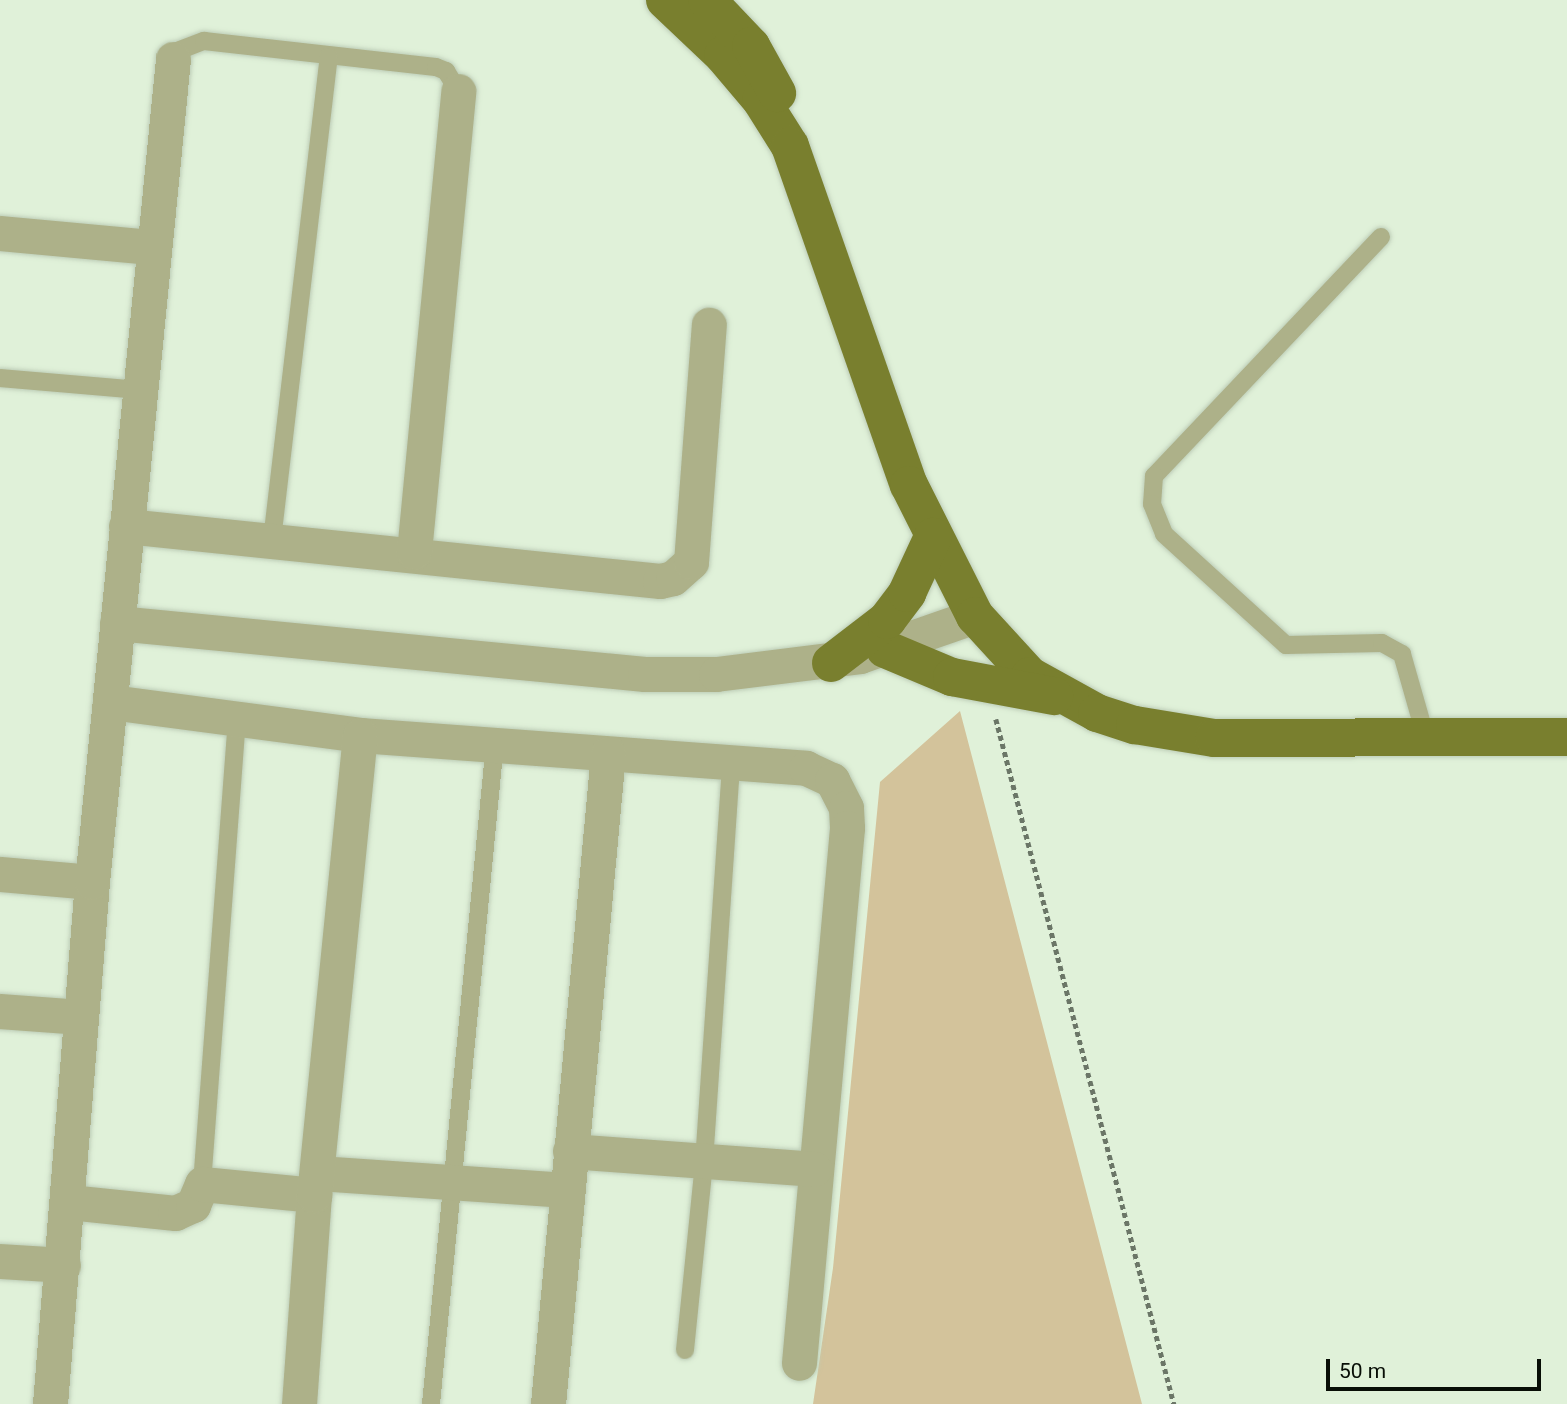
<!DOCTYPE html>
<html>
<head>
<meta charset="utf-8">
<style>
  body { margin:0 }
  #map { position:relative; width:1567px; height:1404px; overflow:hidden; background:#e0f1d9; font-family:Roboto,sans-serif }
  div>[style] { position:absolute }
  .green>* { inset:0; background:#d3c39b }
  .path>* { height:4.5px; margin-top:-2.25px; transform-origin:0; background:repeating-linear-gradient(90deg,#6b7667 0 5px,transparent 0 8.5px) }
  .roads { filter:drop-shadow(0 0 2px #bdcdb7) drop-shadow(0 0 2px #bdcdb7) }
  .service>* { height:18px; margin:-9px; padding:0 9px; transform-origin:9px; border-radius:9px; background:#adb189 }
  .minor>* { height:35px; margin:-17.5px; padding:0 17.5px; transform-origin:17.5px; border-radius:17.5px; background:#adb189 }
  .primary>* { height:38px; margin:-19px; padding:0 19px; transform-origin:19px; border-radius:19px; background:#797f2e }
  span { translate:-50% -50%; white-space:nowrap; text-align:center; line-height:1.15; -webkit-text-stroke:5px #e0f1d9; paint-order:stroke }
  .scale { position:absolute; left:1326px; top:1359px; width:215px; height:32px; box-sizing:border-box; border:4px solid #080e06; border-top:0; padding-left:9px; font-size:21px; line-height:24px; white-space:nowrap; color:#080e06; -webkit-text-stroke:5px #e0f1d9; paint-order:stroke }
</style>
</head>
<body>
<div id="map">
  <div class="green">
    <i style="clip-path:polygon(960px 711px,1142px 1404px,813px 1404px,833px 1268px,880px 782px)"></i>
  </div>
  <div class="path">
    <i style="left:996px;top:719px;width:708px;rotate:75.43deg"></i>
  </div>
  <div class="roads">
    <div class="service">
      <i style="left:173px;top:59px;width:11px;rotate:-52deg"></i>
      <i style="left:180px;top:50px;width:26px;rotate:-21deg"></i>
      <i style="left:204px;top:41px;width:233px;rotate:6.4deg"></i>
      <i style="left:436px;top:67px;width:11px;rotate:22deg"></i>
      <i style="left:446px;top:71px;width:23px;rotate:59deg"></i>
      <i style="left:1381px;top:237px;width:330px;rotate:133.5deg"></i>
      <i style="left:1154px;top:476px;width:28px;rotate:94deg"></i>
      <i style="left:1152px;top:504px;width:32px;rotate:68deg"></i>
      <i style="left:1164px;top:534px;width:165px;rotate:42.3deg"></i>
      <i style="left:1286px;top:645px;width:96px;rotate:-1.2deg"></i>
      <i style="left:1382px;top:643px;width:23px;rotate:29deg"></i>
      <i style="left:1402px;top:654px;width:87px;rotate:74.1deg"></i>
      <i style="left:0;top:378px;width:140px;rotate:4.9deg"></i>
      <i style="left:272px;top:540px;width:486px;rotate:-83.3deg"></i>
      <i style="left:202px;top:1184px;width:466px;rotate:-85.7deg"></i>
      <i style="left:685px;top:1350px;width:189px;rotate:-84.2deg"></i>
      <i style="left:704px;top:1162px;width:401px;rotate:-86.1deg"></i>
      <i style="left:431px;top:1404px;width:664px;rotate:-84.47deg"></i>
    </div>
    <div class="minor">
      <i style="left:0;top:233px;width:153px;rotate:5.3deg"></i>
      <i style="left:126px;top:526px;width:537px;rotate:5.88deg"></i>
      <i style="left:660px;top:581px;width:13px;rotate:-13deg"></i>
      <i style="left:673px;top:578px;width:24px;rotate:-42deg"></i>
      <i style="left:691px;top:562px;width:238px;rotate:-85.7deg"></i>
      <i style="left:414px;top:552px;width:463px;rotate:-84.5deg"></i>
      <i style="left:117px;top:623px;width:530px;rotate:5.52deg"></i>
      <i style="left:645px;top:674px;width:71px"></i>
      <i style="left:716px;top:674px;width:145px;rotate:-7.1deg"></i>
      <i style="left:860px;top:656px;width:122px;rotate:-19.2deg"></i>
      <i style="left:110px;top:702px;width:252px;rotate:7.5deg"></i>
      <i style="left:360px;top:735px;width:447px;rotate:4.2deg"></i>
      <i style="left:806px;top:768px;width:29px;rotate:25deg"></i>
      <i style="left:832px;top:780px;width:31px;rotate:63deg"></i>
      <i style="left:846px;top:808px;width:20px;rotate:87deg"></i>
      <i style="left:847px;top:828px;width:537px;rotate:95.13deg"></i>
      <i style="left:0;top:874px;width:92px;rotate:5deg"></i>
      <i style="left:0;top:1011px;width:81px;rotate:4.2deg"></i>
      <i style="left:570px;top:1151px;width:245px;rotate:4.2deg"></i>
      <i style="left:318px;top:1173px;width:249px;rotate:3.9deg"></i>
      <i style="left:69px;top:1202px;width:107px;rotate:5.9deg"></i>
      <i style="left:175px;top:1213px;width:20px;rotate:-24deg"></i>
      <i style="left:193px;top:1205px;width:23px;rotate:-67deg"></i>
      <i style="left:202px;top:1184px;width:113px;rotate:5.6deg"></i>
      <i style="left:0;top:1261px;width:63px;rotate:3.6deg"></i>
      <i style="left:50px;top:1404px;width:524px;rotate:-85.4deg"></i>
      <i style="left:92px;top:882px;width:827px;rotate:-84.38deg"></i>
      <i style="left:299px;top:1404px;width:210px;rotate:-85.9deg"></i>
      <i style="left:314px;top:1195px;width:462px;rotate:-84.3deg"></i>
      <i style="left:548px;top:1404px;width:653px;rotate:-84.73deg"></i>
    </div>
    <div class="primary">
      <i style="left:665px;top:0;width:80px;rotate:43.5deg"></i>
      <i style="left:723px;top:55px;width:59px;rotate:49.8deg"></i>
      <i style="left:761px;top:100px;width:54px;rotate:57.8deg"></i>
      <i style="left:790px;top:146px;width:359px;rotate:70.7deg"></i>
      <i style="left:909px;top:485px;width:147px;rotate:63.3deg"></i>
      <i style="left:975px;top:616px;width:81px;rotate:47.5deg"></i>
      <i style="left:1030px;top:676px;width:77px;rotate:28.9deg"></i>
      <i style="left:1097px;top:713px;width:40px;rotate:18deg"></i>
      <i style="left:1135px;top:725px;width:80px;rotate:9.3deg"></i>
      <i style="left:1214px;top:738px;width:353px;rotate:-0.2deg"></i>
      <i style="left:707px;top:0;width:64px;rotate:46.3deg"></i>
      <i style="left:751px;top:46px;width:54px;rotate:61deg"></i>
      <i style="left:885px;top:649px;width:73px;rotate:22.7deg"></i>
      <i style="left:952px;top:677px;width:104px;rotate:10.6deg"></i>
      <i style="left:831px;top:663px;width:71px;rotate:-37.5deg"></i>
      <i style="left:887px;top:620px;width:34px;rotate:-53deg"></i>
      <i style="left:907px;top:593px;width:62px;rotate:-65.1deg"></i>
    </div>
  </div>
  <div class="scale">50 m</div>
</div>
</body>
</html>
